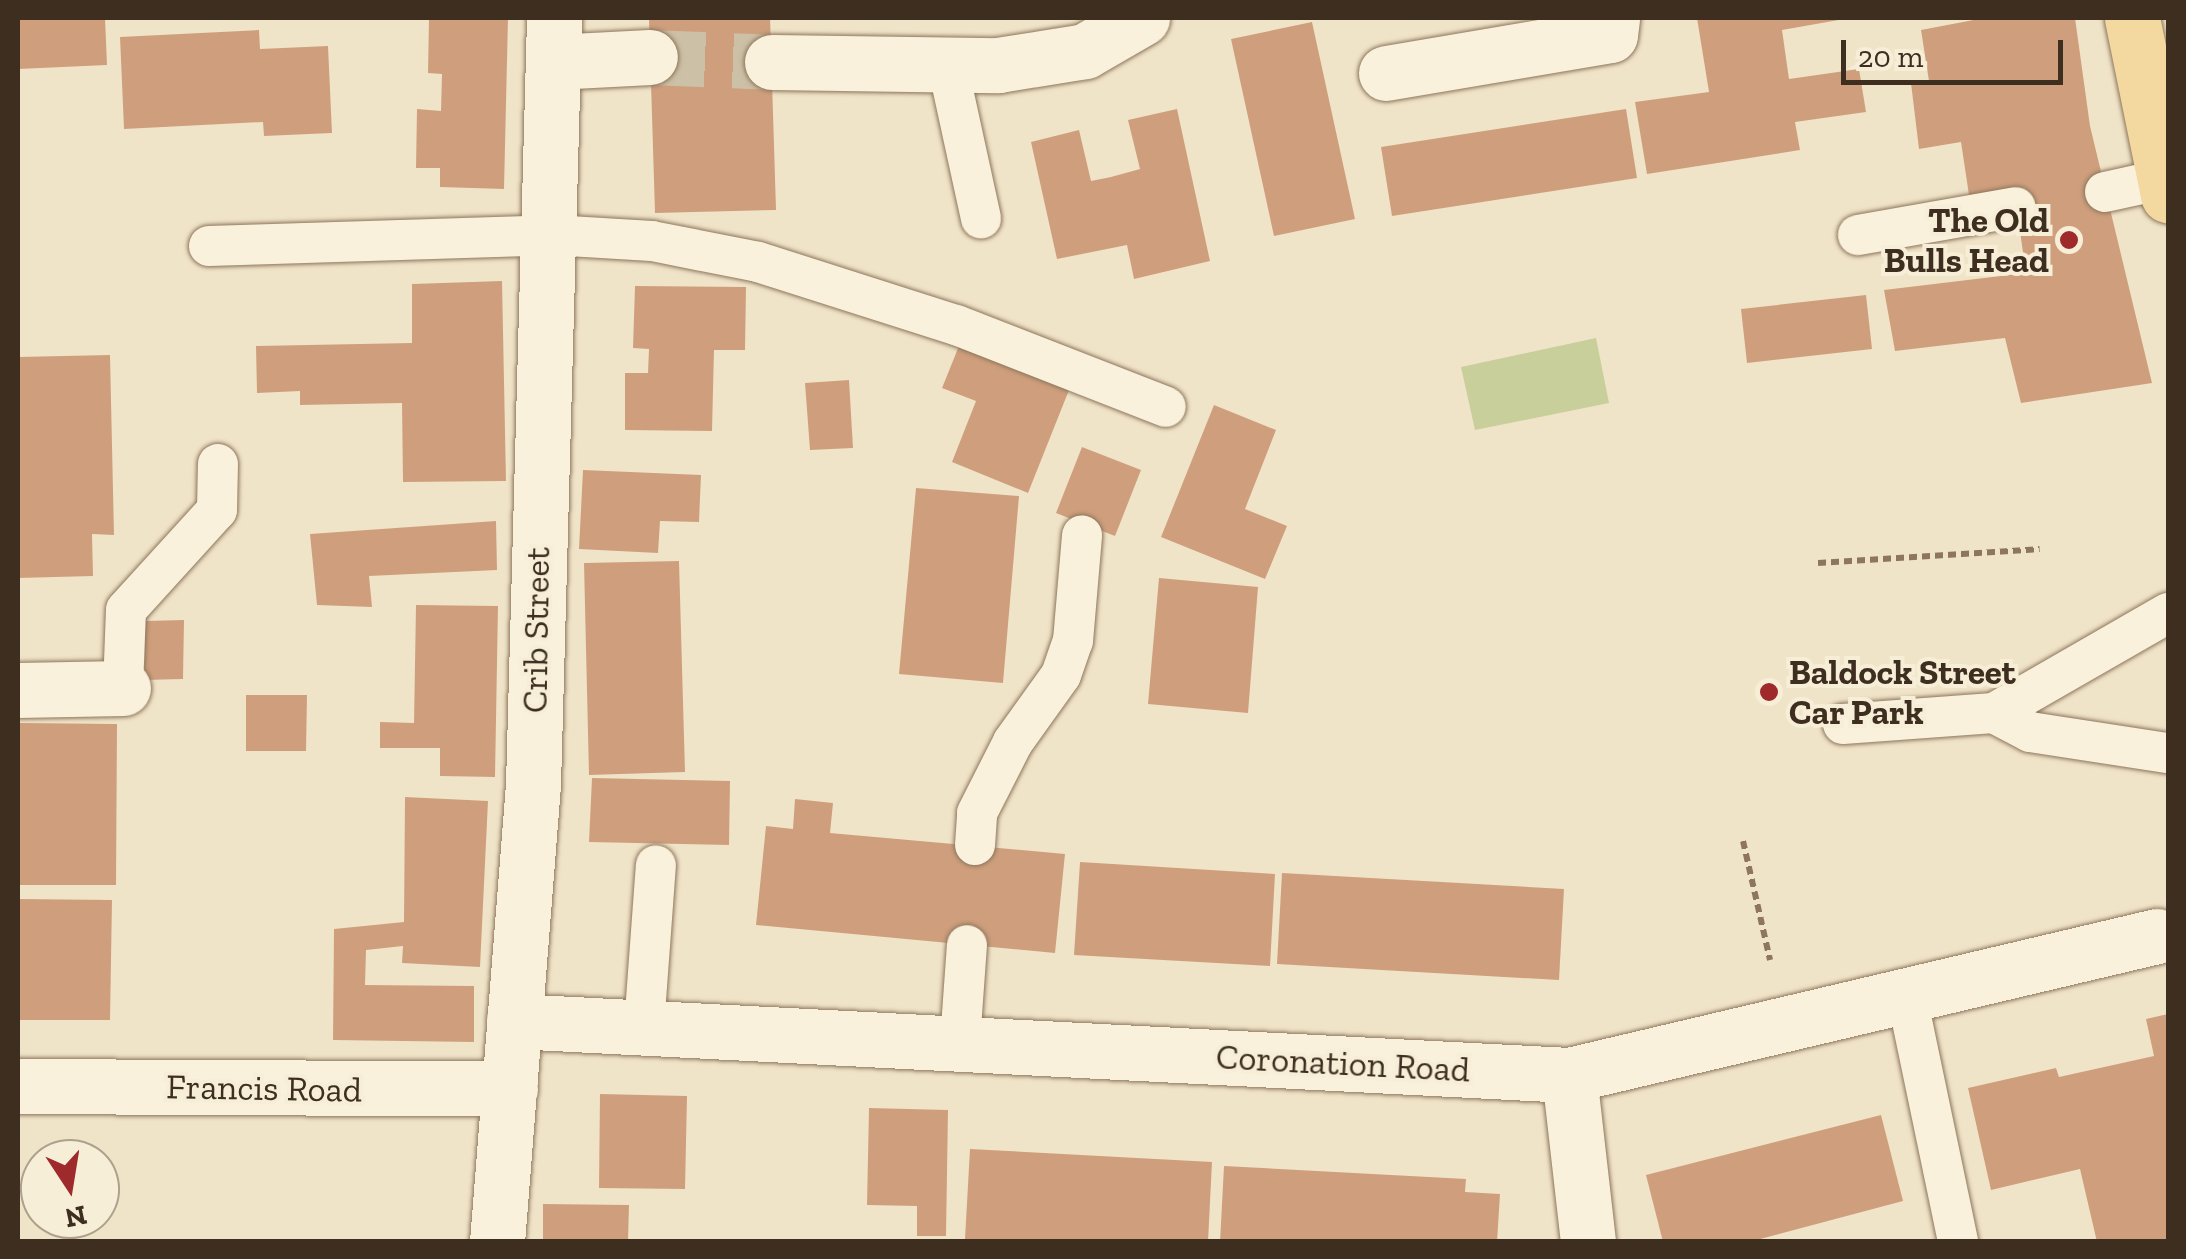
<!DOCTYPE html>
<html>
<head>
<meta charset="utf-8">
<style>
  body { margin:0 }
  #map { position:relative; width:2186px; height:1259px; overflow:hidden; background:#f0e4c8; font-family:"Zilla Slab",serif }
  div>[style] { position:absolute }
  .green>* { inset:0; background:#c9cf9b }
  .building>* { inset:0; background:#cf9f7d }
  .street-tunnel>* { height:55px; margin-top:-27.5px; transform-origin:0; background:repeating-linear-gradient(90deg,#ccc0a6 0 55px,transparent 0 83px) }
  .path>* { height:6px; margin-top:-3px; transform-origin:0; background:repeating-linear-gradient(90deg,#8d765c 0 8px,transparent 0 13px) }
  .roads { filter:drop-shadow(0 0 2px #8d765c) drop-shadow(0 0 2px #8d765c) }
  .lane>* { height:40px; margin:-20px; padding:0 20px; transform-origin:20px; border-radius:20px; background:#faf1dc }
  .street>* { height:55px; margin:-27.5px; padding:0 27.5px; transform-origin:27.5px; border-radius:27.5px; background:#faf1dc }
  .primary>* { height:55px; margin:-27.5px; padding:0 27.5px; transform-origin:27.5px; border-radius:27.5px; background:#f3d9a0 }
  .dots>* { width:28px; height:28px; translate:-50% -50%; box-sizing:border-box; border:5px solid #f7eed8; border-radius:50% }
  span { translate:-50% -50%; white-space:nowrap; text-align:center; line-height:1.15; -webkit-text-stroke:8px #f7eed8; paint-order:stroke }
  .poi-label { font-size:35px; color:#3d2e20; font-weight:700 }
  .right { translate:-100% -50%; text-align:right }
  .left { translate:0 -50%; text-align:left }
  .street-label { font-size:35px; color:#3d2e20 }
  .frame { position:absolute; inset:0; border:20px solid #3d2e20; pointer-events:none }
  .north { position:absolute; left:20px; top:1139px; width:100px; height:100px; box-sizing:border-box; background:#f7eed8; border:2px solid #ada18e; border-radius:50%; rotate:168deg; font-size:28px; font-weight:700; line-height:40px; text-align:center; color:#3d2e20 }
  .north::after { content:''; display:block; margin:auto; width:35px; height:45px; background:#9e2a2b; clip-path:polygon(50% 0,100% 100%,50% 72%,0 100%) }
  .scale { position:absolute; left:1841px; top:40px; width:222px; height:45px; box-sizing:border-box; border:5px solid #3d2e20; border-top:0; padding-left:12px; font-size:30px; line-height:35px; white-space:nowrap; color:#3d2e20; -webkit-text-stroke:8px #f7eed8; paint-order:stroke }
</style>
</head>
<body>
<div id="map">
  <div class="green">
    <i style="clip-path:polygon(1596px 338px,1609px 403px,1475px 430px,1461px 367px)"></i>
  </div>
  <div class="building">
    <i style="clip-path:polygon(18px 18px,105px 18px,107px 65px,18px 69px)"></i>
    <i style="clip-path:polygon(429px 18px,508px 18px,504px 189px,440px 187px,440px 168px,416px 168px,417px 109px,441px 111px,442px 74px,428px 73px)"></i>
    <i style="clip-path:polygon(649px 18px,770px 18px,776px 210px,655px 213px)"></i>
    <i style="clip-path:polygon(1697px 18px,1850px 18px,1782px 30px,1789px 79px,1859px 69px,1866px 112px,1795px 122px,1800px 150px,1647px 174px,1635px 102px,1709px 92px)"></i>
    <i style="clip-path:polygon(1984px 18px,2075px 18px,2090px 126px,2152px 383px,2021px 403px,2005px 338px,1895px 351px,1884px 290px,2026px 273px,2014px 190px,1969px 195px,1961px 142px,1919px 149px,1911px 83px,1929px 81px,1921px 30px)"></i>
    <i style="clip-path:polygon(1312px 22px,1355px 219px,1274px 236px,1231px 39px)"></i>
    <i style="clip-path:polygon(259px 30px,260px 49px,328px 46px,332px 133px,264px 136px,263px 122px,124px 129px,120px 37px)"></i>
    <i style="clip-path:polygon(1177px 109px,1210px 261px,1134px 279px,1127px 245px,1057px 259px,1031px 142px,1079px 130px,1091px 181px,1111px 177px,1140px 169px,1128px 120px)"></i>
    <i style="clip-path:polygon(1626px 109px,1637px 178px,1392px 216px,1381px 147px)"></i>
    <i style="clip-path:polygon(502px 281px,506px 481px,403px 482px,402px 403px,300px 405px,300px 391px,257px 393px,256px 346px,412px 343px,412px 284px)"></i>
    <i style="clip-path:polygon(635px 286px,746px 287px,745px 350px,714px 350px,712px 431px,625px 430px,625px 373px,648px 373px,649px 349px,633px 348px)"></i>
    <i style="clip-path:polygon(1866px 295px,1872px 349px,1747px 363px,1741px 309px)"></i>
    <i style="clip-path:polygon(961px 341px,1071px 385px,1028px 493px,952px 462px,976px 401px,942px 388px)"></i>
    <i style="clip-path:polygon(110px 355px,114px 535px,92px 534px,93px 576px,18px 578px,18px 357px)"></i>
    <i style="clip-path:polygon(849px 380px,853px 448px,810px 450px,805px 383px)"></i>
    <i style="clip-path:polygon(1214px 405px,1276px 430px,1245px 509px,1287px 526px,1265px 579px,1161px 537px)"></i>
    <i style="clip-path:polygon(1082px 447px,1141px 470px,1115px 536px,1056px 513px)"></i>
    <i style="clip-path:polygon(583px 470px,701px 475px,699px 522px,660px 521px,658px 553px,579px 549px)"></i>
    <i style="clip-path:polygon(916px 488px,1019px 496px,1003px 683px,899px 674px)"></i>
    <i style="clip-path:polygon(496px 521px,497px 570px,369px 576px,372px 607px,317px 605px,310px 534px)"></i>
    <i style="clip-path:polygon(679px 561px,685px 772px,589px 775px,584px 563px)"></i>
    <i style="clip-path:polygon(1159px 578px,1258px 587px,1248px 713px,1148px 704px)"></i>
    <i style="clip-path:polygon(416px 605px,498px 606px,495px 777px,440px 776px,440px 748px,380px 748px,380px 722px,414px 723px)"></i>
    <i style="clip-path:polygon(184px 620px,183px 679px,144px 680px,145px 621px)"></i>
    <i style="clip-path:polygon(246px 695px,307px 695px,306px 751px,246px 751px)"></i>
    <i style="clip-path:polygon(18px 723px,117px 724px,116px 885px,18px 885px)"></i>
    <i style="clip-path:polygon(592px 778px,730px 781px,729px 845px,589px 842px)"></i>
    <i style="clip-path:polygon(405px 797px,488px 801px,480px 967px,402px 963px,403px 946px,366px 950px,365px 985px,474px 986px,474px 1042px,333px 1040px,334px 929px,404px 922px)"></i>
    <i style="clip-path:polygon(795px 799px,833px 803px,830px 833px,1065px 854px,1055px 953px,756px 925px,766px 826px,793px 829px)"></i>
    <i style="clip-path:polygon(1080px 862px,1275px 874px,1270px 966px,1074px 955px)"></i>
    <i style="clip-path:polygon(1282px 873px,1564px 889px,1559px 980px,1277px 964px)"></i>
    <i style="clip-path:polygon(18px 899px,112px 900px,110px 1020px,18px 1020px)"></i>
    <i style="clip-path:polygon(2168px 1014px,2168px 1242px,2097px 1242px,2080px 1169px,1991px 1190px,1968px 1088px,2056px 1068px,2059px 1077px,2154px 1056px,2146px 1019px)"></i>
    <i style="clip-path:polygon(600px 1094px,687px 1096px,685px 1189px,599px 1188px)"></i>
    <i style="clip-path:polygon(869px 1108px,948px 1110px,946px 1236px,917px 1236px,917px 1206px,867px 1205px)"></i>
    <i style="clip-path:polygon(1881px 1115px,1903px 1201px,1749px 1242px,1663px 1242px,1646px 1175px)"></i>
    <i style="clip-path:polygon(970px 1149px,1212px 1162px,1208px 1242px,965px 1239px)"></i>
    <i style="clip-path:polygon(1224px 1166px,1466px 1179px,1465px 1192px,1500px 1194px,1497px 1242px,1220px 1242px)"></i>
    <i style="clip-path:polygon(543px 1204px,629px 1205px,628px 1242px,543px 1242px)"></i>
  </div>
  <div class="street-tunnel">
    <i style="left:650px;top:57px;width:122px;rotate:2.3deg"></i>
  </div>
  <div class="path">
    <i style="left:1818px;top:563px;width:222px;rotate:-3.6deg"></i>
    <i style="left:1743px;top:841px;width:122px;rotate:77.2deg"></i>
  </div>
  <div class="roads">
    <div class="lane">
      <i style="left:948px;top:67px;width:155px;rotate:77.7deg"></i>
      <i style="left:2105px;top:192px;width:60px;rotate:-12.4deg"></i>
      <i style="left:1858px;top:235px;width:160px;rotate:-10deg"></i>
      <i style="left:209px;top:246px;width:343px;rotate:-1.8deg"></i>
      <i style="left:552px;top:235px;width:100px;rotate:3.4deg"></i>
      <i style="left:652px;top:241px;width:108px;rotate:11.2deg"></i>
      <i style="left:758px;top:262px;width:208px;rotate:17.7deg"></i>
      <i style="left:956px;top:325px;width:225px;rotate:21.3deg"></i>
      <i style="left:123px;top:688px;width:78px;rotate:-87.8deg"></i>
      <i style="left:126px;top:610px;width:135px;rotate:-47.7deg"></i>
      <i style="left:217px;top:510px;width:46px;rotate:-88.8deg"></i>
      <i style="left:1994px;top:713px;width:41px;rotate:27.8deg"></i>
      <i style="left:2030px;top:732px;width:140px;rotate:8.7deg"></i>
      <i style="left:1843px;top:724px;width:151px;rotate:-4.2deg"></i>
      <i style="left:1994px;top:713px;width:201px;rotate:-29.9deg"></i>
      <i style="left:975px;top:845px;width:32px;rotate:-86deg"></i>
      <i style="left:977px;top:813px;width:80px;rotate:-63.1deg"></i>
      <i style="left:1013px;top:742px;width:82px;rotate:-54.4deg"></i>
      <i style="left:1061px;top:675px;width:36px;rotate:-71deg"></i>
      <i style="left:1073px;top:641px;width:106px;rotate:-85.1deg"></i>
      <i style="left:1907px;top:997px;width:250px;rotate:78.2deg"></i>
      <i style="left:644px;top:1027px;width:162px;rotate:-85.8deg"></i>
      <i style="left:960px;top:1042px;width:97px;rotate:-85.9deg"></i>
    </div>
    <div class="street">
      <i style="left:553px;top:62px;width:97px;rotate:-3deg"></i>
      <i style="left:772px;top:62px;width:226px;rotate:0.8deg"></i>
      <i style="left:998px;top:65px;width:88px;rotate:-9.1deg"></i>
      <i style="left:1085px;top:51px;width:66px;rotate:-30.1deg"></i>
      <i style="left:1386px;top:73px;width:227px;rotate:-9.6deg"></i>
      <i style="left:1610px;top:35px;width:17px;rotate:-83deg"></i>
      <i style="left:18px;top:690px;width:105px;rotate:-1.1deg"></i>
      <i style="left:514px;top:1021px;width:1056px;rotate:2.93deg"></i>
      <i style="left:1569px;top:1075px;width:604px;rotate:-13.3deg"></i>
      <i style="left:1569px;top:1075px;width:168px;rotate:83.5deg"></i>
      <i style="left:18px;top:1086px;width:492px;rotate:0.3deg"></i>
      <i style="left:497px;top:1242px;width:458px;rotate:-85.5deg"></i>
      <i style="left:533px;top:785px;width:767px;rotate:-88.43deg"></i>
    </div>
    <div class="primary">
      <i style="left:2132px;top:18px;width:181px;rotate:78.5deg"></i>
    </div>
  </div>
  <div class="dots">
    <i style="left:2069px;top:240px;background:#9e2a2b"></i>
    <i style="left:1769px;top:692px;background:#9e2a2b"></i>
  </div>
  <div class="poi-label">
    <span class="right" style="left:2049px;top:240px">The Old<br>Bulls Head</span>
    <span class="left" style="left:1789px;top:692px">Baldock Street<br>Car Park</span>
  </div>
  <div class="street-label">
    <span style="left:536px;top:630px;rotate:-89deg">Crib Street</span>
    <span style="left:1343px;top:1063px;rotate:3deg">Coronation Road</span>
    <span style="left:264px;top:1088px;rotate:1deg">Francis Road</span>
  </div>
  <div class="frame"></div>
  <div class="north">N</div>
  <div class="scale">20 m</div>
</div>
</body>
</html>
